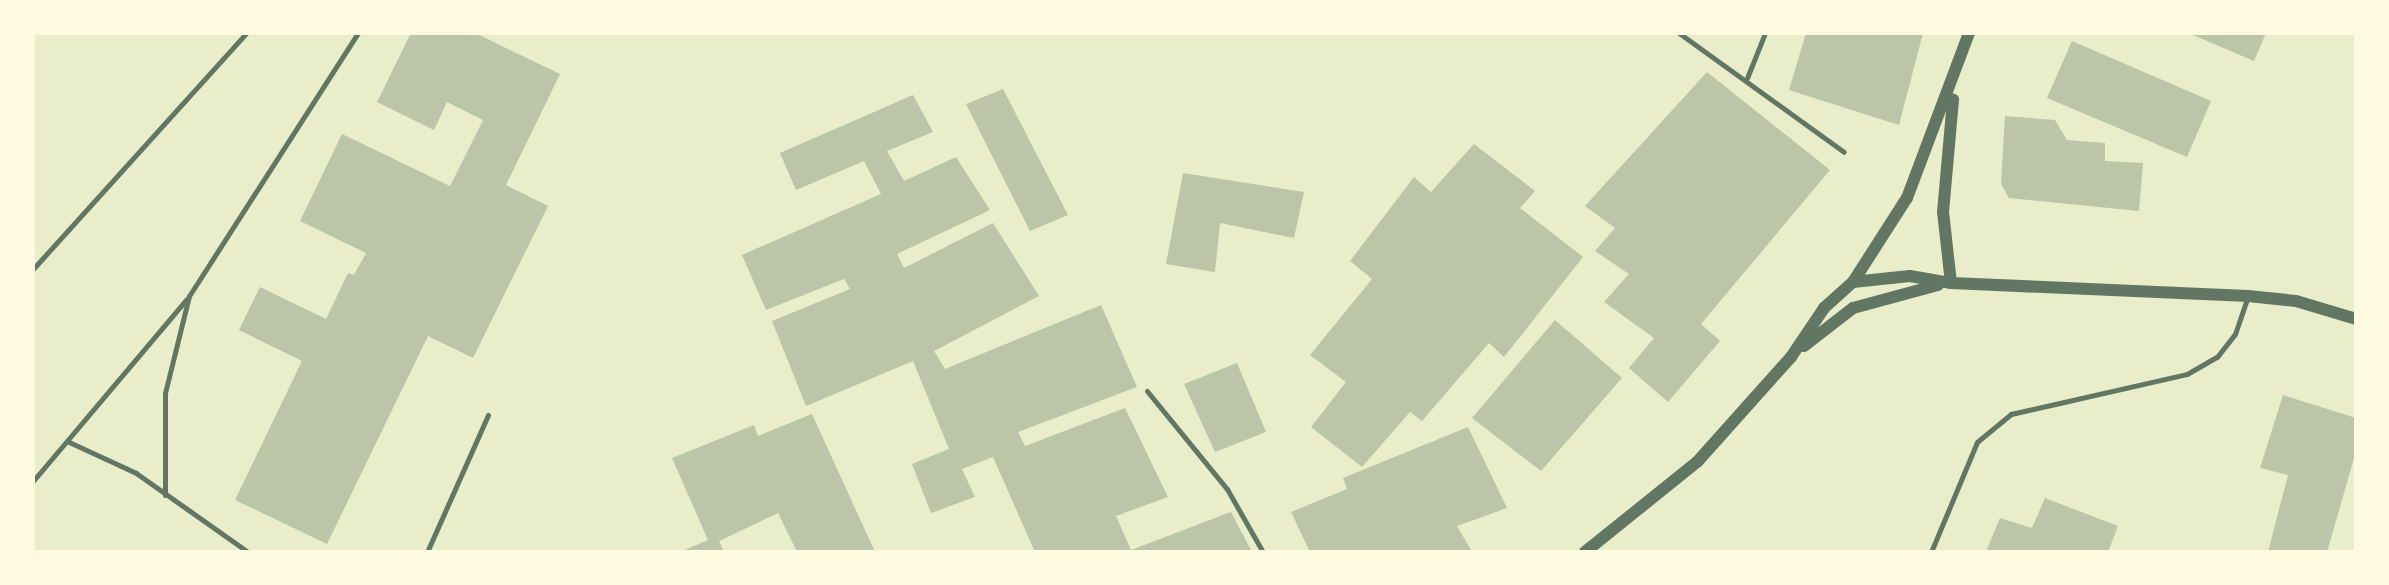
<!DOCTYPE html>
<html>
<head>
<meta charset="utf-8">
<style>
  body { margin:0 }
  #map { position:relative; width:2389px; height:585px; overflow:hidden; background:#e9edc9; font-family:"PT Sans Narrow",sans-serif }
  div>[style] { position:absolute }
  .building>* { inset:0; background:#bcc5a7 }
  .service>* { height:5px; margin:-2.5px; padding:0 2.5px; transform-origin:2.5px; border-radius:2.5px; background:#617663 }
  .tertiary>* { height:12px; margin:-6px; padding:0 6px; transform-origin:6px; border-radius:6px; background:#617663 }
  span { translate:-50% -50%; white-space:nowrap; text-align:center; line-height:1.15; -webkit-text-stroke:5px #fefae0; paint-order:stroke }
  .frame { position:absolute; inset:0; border:35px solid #fefae0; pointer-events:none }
</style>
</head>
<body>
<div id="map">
  <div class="building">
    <i style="clip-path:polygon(411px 33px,475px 33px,560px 74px,506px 185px,548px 206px,473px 358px,428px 336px,327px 544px,235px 500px,302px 361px,239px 330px,260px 287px,326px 319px,348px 273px,354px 275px,366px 253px,300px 221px,342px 134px,450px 186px,483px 120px,447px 102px,434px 130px,377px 102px)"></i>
    <i style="clip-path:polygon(1806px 33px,1923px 33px,1899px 125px,1789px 90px)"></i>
    <i style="clip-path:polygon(2188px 33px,2266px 33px,2254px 61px)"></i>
    <i style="clip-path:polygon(2072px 41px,2211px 101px,2187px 157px,2047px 98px)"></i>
    <i style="clip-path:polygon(1707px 72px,1830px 170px,1701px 324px,1720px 341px,1668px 402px,1629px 368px,1654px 338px,1604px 302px,1629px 274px,1595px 251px,1615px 228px,1585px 206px)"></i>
    <i style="clip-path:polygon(1003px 89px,1068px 215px,1030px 231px,966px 104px)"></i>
    <i style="clip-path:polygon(913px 95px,933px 132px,887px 151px,904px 181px,956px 157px,990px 210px,897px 254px,904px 268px,993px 223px,1039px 296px,934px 351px,945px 369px,1101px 305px,1137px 387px,1018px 432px,1025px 446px,1125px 408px,1168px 497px,1116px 516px,1131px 550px,1231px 512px,1252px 552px,1035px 552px,993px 457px,962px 469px,975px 497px,931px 513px,912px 464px,949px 449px,913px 361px,806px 406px,772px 321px,850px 289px,844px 279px,766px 310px,742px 255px,881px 194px,864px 161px,796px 190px,780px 153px)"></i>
    <i style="clip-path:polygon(2005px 116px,2055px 120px,2067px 140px,2105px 143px,2105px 161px,2143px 163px,2139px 211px,2009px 198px,2001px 184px)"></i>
    <i style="clip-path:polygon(1474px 144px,1535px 191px,1520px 208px,1583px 257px,1504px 357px,1489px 343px,1422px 421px,1410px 412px,1362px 467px,1311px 427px,1346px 382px,1310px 355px,1372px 279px,1350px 261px,1414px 177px,1431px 192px)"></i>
    <i style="clip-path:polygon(1183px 173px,1304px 192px,1294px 238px,1220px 223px,1215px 272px,1166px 264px)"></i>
    <i style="clip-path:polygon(1555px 320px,1622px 378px,1541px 471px,1472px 418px)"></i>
    <i style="clip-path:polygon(1237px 363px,1266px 432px,1215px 452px,1184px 384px)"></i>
    <i style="clip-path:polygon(2283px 395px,2356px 418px,2356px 451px,2327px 552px,2268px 552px,2288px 475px,2260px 468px)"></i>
    <i style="clip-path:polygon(812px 414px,875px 552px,797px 552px,778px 513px,719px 541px,724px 552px,680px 552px,708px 540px,672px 458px,754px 425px,758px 436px)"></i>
    <i style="clip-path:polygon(1468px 427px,1507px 508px,1457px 526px,1472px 552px,1310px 552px,1291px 512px,1347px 489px,1343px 478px)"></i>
    <i style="clip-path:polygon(2045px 498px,2118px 526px,2108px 552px,1986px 552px,2000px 518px,2032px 528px)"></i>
  </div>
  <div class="service">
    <i style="left:1679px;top:33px;width:203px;rotate:35.8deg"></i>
    <i style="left:1747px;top:78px;width:48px;rotate:-68.2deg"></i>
    <i style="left:33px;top:269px;width:318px;rotate:-47.9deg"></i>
    <i style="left:1147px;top:391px;width:127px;rotate:50.8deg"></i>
    <i style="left:1227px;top:489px;width:73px;rotate:60.3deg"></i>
    <i style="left:69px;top:442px;width:74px;rotate:24.8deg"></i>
    <i style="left:136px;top:473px;width:137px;rotate:35.2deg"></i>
    <i style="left:33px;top:481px;width:238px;rotate:-49.8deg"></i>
    <i style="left:165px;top:495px;width:102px;rotate:-90deg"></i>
    <i style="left:165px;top:393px;width:100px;rotate:-76.1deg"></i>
    <i style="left:189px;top:296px;width:313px;rotate:-57.3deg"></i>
    <i style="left:427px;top:552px;width:150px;rotate:-66deg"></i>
    <i style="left:1931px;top:552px;width:119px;rotate:-67.3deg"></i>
    <i style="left:1977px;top:442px;width:44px;rotate:-39.5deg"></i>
    <i style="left:2011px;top:414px;width:180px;rotate:-12.8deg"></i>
    <i style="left:2187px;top:374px;width:34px;rotate:-30deg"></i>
    <i style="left:2217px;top:357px;width:29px;rotate:-52deg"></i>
    <i style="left:2235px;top:334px;width:40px;rotate:-71.1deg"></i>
  </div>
  <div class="tertiary">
    <i style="left:1853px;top:282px;width:57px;rotate:-6deg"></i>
    <i style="left:1910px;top:276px;width:42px;rotate:9.7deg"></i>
    <i style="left:1951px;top:283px;width:297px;rotate:2.5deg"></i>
    <i style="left:2248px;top:296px;width:48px;rotate:5.9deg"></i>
    <i style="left:2296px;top:301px;width:63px;rotate:16.7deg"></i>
    <i style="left:1951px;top:283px;width:71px;rotate:-96.4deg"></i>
    <i style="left:1943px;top:212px;width:113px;rotate:-84.9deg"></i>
    <i style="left:1804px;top:346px;width:62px;rotate:-37.8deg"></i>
    <i style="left:1853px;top:308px;width:88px;rotate:-15.1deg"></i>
    <i style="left:1585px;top:552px;width:145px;rotate:-38.8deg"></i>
    <i style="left:1698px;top:461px;width:140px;rotate:-48.2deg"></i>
    <i style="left:1791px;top:357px;width:59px;rotate:-56deg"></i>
    <i style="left:1824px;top:308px;width:39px;rotate:-42deg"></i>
    <i style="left:1853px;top:282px;width:100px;rotate:-57.3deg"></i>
    <i style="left:1907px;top:198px;width:176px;rotate:-69.4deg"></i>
  </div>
  <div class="frame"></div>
</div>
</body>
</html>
